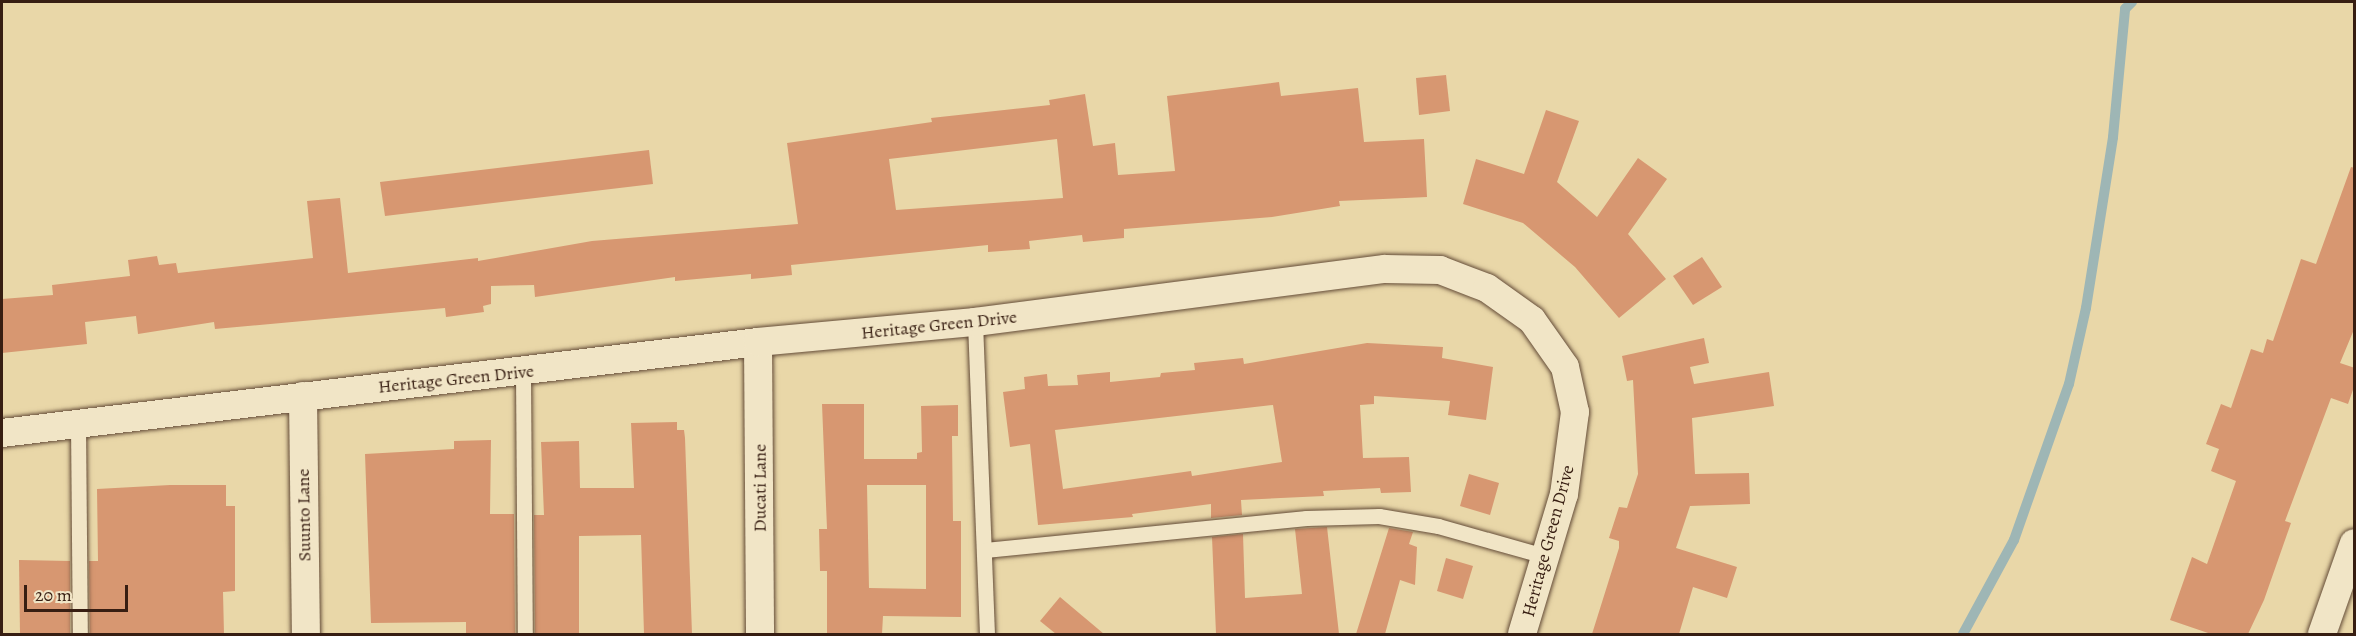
<!DOCTYPE html>
<html>
<head>
<meta charset="utf-8">
<style>
  body { margin:0 }
  #map { position:relative; width:2356px; height:636px; overflow:hidden; background:#e9d7a8; font-family:Alegreya,serif }
  div>[style] { position:absolute }
  .stream>* { height:10px; margin:-5px; padding:0 5px; transform-origin:5px; border-radius:5px; background:#9eb6b5 }
  .building>* { inset:0; background:#d79771 }
  .roads { filter:drop-shadow(0 0 2px #644c38) drop-shadow(0 0 2px #644c38) }
  .lane>* { height:15px; margin:-7.5px; padding:0 7.5px; transform-origin:7.5px; border-radius:7.5px; background:#f1e5c6 }
  .street>* { height:28px; margin:-14px; padding:0 14px; transform-origin:14px; border-radius:14px; background:#f1e5c6 }
  span { translate:-50% -50%; white-space:nowrap; text-align:center; line-height:1.15; -webkit-text-stroke:4.5px #f1e5c6; paint-order:stroke }
  .street-label { font-size:18px; color:#371e12 }
  .frame { position:absolute; inset:0; border:3px solid #371e12; pointer-events:none }
  .scale { position:absolute; left:24px; top:585px; width:104px; height:27px; box-sizing:border-box; border:3px solid #371e12; border-top:0; padding-left:8px; font-size:18px; line-height:21px; white-space:nowrap; color:#371e12; -webkit-text-stroke:4px #f1e5c6; paint-order:stroke }
</style>
</head>
<body>
<div id="map">
  <div class="stream">
    <i style="left:1963px;top:634px;width:107px;rotate:-61.5deg"></i>
    <i style="left:2014px;top:540px;width:165px;rotate:-70.6deg"></i>
    <i style="left:2069px;top:384px;width:78px;rotate:-77.4deg"></i>
    <i style="left:2086px;top:308px;width:173px;rotate:-81deg"></i>
    <i style="left:2113px;top:137px;width:129px;rotate:-84.6deg"></i>
    <i style="left:2125px;top:9px;width:10px;rotate:-45deg"></i>
  </div>
  <div class="building">
    <i style="clip-path:polygon(1446px 75px,1450px 111px,1419px 115px,1416px 78px)"></i>
    <i style="clip-path:polygon(evenodd,1279px 82px,1281px 96px,1358px 88px,1364px 142px,1424px 139px,1427px 197px,1339px 201px,1340px 206px,1272px 217px,1124px 229px,1124px 238px,1083px 242px,1082px 235px,1029px 241px,1030px 249px,988px 252px,988px 245px,791px 265px,792px 275px,751px 279px,751px 274px,675px 281px,675px 277px,535px 297px,534px 285px,491px 286px,491px 304px,483px 306px,484px 312px,446px 317px,445px 308px,215px 329px,214px 322px,138px 334px,136px 316px,85px 322px,87px 344px,2px 353px,2px 299px,53px 295px,52px 285px,130px 276px,128px 260px,157px 256px,159px 265px,176px 263px,178px 273px,313px 258px,307px 201px,340px 198px,348px 273px,478px 258px,478px 261px,592px 241px,798px 224px,787px 143px,932px 122px,931px 118px,1050px 105px,1049px 100px,1085px 94px,1093px 146px,1115px 143px,1118px 175px,1175px 171px,1167px 96px,1279px 82px,1057px 139px,1063px 198px,896px 210px,889px 159px,1057px 139px)"></i>
    <i style="clip-path:polygon(1546px 110px,1579px 121px,1557px 182px,1597px 217px,1638px 158px,1667px 179px,1628px 234px,1666px 279px,1619px 318px,1575px 267px,1523px 223px,1463px 204px,1476px 159px,1524px 174px)"></i>
    <i style="clip-path:polygon(649px 150px,653px 184px,385px 216px,380px 182px)"></i>
    <i style="clip-path:polygon(2351px 167px,2355px 168px,2355px 327px,2340px 363px,2355px 368px,2355px 384px,2348px 404px,2331px 398px,2285px 521px,2291px 523px,2264px 600px,2248px 634px,2211px 634px,2170px 620px,2192px 557px,2207px 564px,2236px 481px,2211px 471px,2219px 449px,2206px 444px,2221px 404px,2231px 408px,2251px 349px,2263px 353px,2267px 339px,2273px 341px,2301px 259px,2316px 264px)"></i>
    <i style="clip-path:polygon(1702px 257px,1722px 287px,1693px 305px,1673px 276px)"></i>
    <i style="clip-path:polygon(1704px 338px,1709px 363px,1690px 367px,1694px 384px,1769px 372px,1774px 406px,1692px 418px,1695px 474px,1749px 473px,1750px 504px,1690px 506px,1676px 548px,1737px 567px,1727px 598px,1693px 587px,1679px 634px,1592px 634px,1619px 548px,1619px 541px,1609px 538px,1619px 507px,1627px 508px,1638px 474px,1633px 380px,1627px 381px,1622px 356px)"></i>
    <i style="clip-path:polygon(evenodd,1367px 343px,1443px 347px,1442px 358px,1493px 367px,1486px 420px,1448px 415px,1450px 401px,1374px 396px,1374px 404px,1360px 405px,1363px 458px,1409px 457px,1411px 492px,1381px 493px,1380px 488px,1323px 491px,1324px 496px,1241px 500px,1242px 515px,1211px 518px,1211px 504px,1132px 514px,1133px 517px,1038px 525px,1030px 444px,1010px 447px,1003px 392px,1025px 389px,1024px 377px,1047px 374px,1048px 386px,1078px 385px,1077px 375px,1110px 372px,1110px 382px,1160px 377px,1161px 373px,1195px 370px,1194px 363px,1243px 358px,1244px 364px,1367px 343px,1273px 405px,1282px 462px,1192px 476px,1191px 471px,1063px 489px,1055px 430px,1273px 405px)"></i>
    <i style="clip-path:polygon(evenodd,822px 404px,864px 404px,864px 459px,917px 459px,917px 453px,922px 452px,921px 406px,958px 405px,958px 436px,952px 436px,953px 521px,961px 521px,961px 617px,883px 616px,882px 634px,827px 634px,827px 571px,820px 571px,819px 529px,827px 529px,822px 404px,867px 485px,926px 485px,926px 589px,869px 588px,867px 485px)"></i>
    <i style="clip-path:polygon(677px 422px,677px 430px,684px 430px,685px 438px,692px 634px,644px 634px,641px 535px,579px 536px,579px 634px,535px 634px,534px 515px,544px 515px,541px 442px,579px 441px,580px 488px,634px 488px,631px 423px)"></i>
    <i style="clip-path:polygon(491px 440px,490px 514px,514px 514px,515px 634px,466px 634px,466px 622px,371px 623px,365px 454px,454px 449px,454px 441px)"></i>
    <i style="clip-path:polygon(1469px 474px,1499px 483px,1490px 515px,1460px 506px)"></i>
    <i style="clip-path:polygon(170px 485px,226px 485px,226px 506px,235px 506px,235px 591px,223px 592px,224px 634px,90px 634px,89px 561px,98px 561px,97px 489px)"></i>
    <i style="clip-path:polygon(1327px 527px,1339px 634px,1216px 634px,1212px 537px,1243px 534px,1245px 598px,1302px 594px,1295px 529px)"></i>
    <i style="clip-path:polygon(1389px 528px,1413px 532px,1409px 544px,1417px 547px,1415px 585px,1400px 580px,1385px 634px,1356px 634px)"></i>
    <i style="clip-path:polygon(1446px 558px,1473px 566px,1463px 599px,1437px 591px)"></i>
    <i style="clip-path:polygon(19px 560px,70px 561px,70px 634px,20px 634px)"></i>
    <i style="clip-path:polygon(1060px 597px,1104px 634px,1056px 634px,1040px 621px)"></i>
  </div>
  <div class="roads">
    <div class="lane">
      <i style="left:975px;top:322px;width:312px;rotate:87.8deg"></i>
      <i style="left:523px;top:372px;width:262px;rotate:89.6deg"></i>
      <i style="left:78px;top:423px;width:211px;rotate:89.5deg"></i>
      <i style="left:985px;top:550px;width:323px;rotate:-5.7deg"></i>
      <i style="left:1306px;top:518px;width:73px;rotate:-1.6deg"></i>
      <i style="left:1379px;top:516px;width:60px;rotate:9.6deg"></i>
      <i style="left:1438px;top:526px;width:114px;rotate:15.7deg"></i>
    </div>
    <div class="street">
      <i style="left:758px;top:342px;width:292px;rotate:89.6deg"></i>
      <i style="left:303px;top:396px;width:238px;rotate:89.3deg"></i>
      <i style="left:2px;top:433px;width:761px;rotate:-6.86deg"></i>
      <i style="left:758px;top:342px;width:218px;rotate:-5.3deg"></i>
      <i style="left:975px;top:322px;width:413px;rotate:-7.4deg"></i>
      <i style="left:1385px;top:269px;width:55px;rotate:1deg"></i>
      <i style="left:1440px;top:270px;width:50px;rotate:21deg"></i>
      <i style="left:1487px;top:288px;width:55px;rotate:35.4deg"></i>
      <i style="left:1532px;top:320px;width:57px;rotate:54.9deg"></i>
      <i style="left:1565px;top:367px;width:46px;rotate:77.5deg"></i>
      <i style="left:1575px;top:412px;width:83px;rotate:97.6deg"></i>
      <i style="left:1564px;top:494px;width:146px;rotate:106.7deg"></i>
      <i style="left:2322px;top:634px;width:96px;rotate:-70.6deg"></i>
    </div>
  </div>
  <div class="street-label">
    <span style="left:939px;top:325px;rotate:-6deg">Heritage Green Drive</span>
    <span style="left:456px;top:379px;rotate:-6deg">Heritage Green Drive</span>
    <span style="left:760px;top:488px;rotate:-90deg">Ducati Lane</span>
    <span style="left:304px;top:515px;rotate:-91deg">Suunto Lane</span>
    <span style="left:1548px;top:541px;rotate:-75deg">Heritage Green Drive</span>
  </div>
  <div class="frame"></div>
  <div class="scale">20 m</div>
</div>
</body>
</html>
